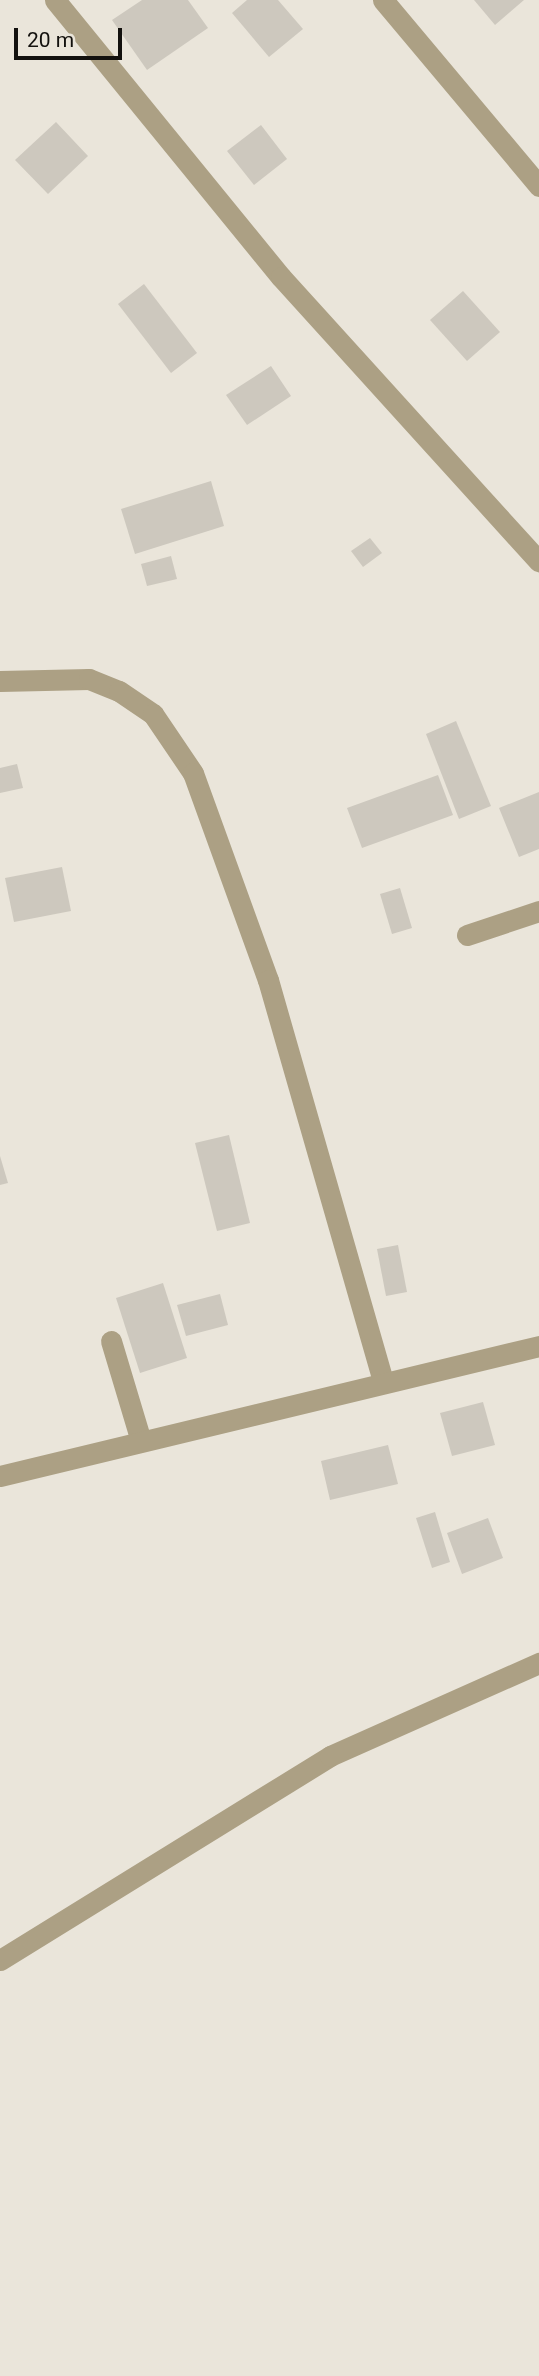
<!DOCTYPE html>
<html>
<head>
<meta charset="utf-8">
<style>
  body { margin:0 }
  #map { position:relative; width:539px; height:2376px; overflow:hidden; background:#eae5da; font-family:Roboto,sans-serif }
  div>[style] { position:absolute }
  .building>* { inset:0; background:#cdc8be }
  .street>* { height:21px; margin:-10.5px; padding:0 10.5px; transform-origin:10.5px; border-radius:10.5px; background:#aca084 }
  span { translate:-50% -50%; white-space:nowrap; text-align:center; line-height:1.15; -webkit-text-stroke:5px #eae5da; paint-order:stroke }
  .scale { position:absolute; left:14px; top:28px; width:108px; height:32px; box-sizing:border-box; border:4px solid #13110e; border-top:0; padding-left:9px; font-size:21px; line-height:24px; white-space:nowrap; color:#13110e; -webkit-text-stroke:5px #eae5da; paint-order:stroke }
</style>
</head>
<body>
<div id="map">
  <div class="building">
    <i style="clip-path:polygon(142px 0,188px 0,208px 28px,147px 70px,112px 20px)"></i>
    <i style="clip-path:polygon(247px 0,278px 0,303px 29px,269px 57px,232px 13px)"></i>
    <i style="clip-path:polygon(474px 0,524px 0,495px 25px)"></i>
    <i style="clip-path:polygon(56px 122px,88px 156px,48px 194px,15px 160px)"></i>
    <i style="clip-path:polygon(261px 125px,287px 159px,254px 185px,227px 151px)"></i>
    <i style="clip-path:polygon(144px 284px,197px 353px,171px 373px,118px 304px)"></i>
    <i style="clip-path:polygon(463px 291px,500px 332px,467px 361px,430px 320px)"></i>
    <i style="clip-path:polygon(271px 366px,291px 396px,247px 425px,226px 395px)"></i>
    <i style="clip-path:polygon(211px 481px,224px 526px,135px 554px,121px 509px)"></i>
    <i style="clip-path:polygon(370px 538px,382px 553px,363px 567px,351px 551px)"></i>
    <i style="clip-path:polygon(171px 556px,177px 579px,147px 586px,141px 564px)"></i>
    <i style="clip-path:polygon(456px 721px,491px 806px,459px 819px,426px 734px)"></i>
    <i style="clip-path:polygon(17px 764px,23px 788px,0 793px,0 768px)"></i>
    <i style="clip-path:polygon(438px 775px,453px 815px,362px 848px,347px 808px)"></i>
    <i style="clip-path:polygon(539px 792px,539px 849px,519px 857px,499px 808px)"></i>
    <i style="clip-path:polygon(62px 867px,71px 911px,14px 922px,5px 878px)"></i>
    <i style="clip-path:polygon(400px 888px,412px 928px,392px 934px,380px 894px)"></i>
    <i style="clip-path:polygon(229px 1135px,250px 1223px,217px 1231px,195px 1143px)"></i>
    <i style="clip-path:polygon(0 1156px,8px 1183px,0 1185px)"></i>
    <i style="clip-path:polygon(398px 1245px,407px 1292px,386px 1296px,377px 1249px)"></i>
    <i style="clip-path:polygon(163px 1283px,187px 1358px,140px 1373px,116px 1298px)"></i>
    <i style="clip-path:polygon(220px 1294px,228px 1325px,186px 1336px,177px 1305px)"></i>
    <i style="clip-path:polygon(483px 1402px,495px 1445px,452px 1456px,440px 1413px)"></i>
    <i style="clip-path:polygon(388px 1445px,398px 1484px,330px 1500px,321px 1461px)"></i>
    <i style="clip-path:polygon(435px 1512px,450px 1562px,432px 1568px,416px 1518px)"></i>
    <i style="clip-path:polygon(488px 1518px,503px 1558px,462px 1574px,447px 1533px)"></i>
  </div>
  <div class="street">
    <i style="left:55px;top:0;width:357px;rotate:50.8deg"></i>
    <i style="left:281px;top:277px;width:384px;rotate:47.8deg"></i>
    <i style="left:383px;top:0;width:243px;rotate:50deg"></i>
    <i style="left:0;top:681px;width:89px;rotate:-1.3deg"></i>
    <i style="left:89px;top:679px;width:32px;rotate:22deg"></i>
    <i style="left:119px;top:691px;width:41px;rotate:34.1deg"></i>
    <i style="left:153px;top:714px;width:71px;rotate:55.9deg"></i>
    <i style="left:193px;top:773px;width:220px;rotate:70.1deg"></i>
    <i style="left:268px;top:980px;width:418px;rotate:74deg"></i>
    <i style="left:467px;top:935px;width:76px;rotate:-18.4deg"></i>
    <i style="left:111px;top:1341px;width:104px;rotate:73.3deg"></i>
    <i style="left:0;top:1476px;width:554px;rotate:-13.56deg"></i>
    <i style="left:0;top:1960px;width:388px;rotate:-31.7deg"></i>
    <i style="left:330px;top:1756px;width:229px;rotate:-24deg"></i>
  </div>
  <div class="scale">20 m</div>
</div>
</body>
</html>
